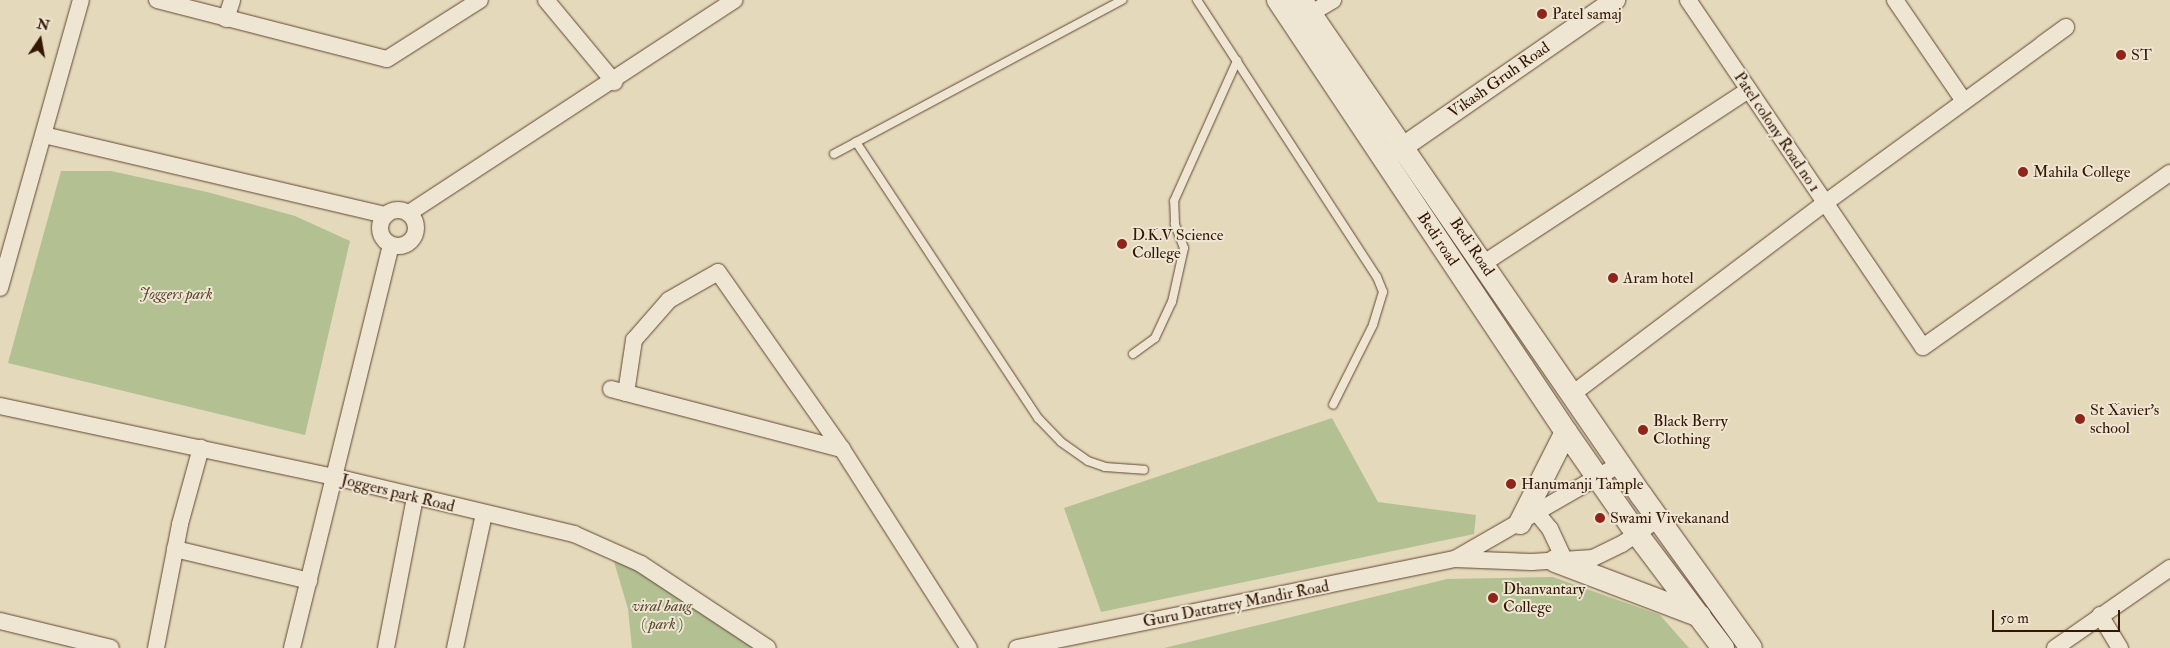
<!DOCTYPE html>
<html>
<head>
<meta charset="utf-8">
<style>
  body { margin:0 }
  #map { position:relative; width:2170px; height:648px; overflow:hidden; background:#e5d9bb; font-family:"IM FELL Double Pica",serif }
  div>[style] { position:absolute }
  .green>* { inset:0; background:#b2c092 }
  .roads { filter:drop-shadow(0 0 1px #604732) drop-shadow(0 0 1px #604732) }
  .service>* { height:8px; margin:-4px; padding:0 4px; transform-origin:4px; border-radius:4px; background:#eee6d3 }
  .minor>* { height:16px; margin:-8px; padding:0 8px; transform-origin:8px; border-radius:8px; background:#eee6d3 }
  .minor>.ring { margin:-8px; padding:0; box-sizing:content-box; background:none; border:16px solid #eee6d3; border-radius:50% }
  .tertiary>* { height:20px; margin:-10px; padding:0 10px; transform-origin:10px; border-radius:10px; background:#eee6d3 }
  .secondary>* { height:22px; margin:-11px; padding:0 11px; transform-origin:11px; border-radius:11px; background:#eee6d3 }
  .dots>* { width:14px; height:14px; translate:-50% -50%; box-sizing:border-box; border:2px solid #eee6d3; border-radius:50% }
  span { translate:-50% -50%; white-space:nowrap; text-align:center; line-height:1.15; -webkit-text-stroke:4px #eee6d3; paint-order:stroke }
  .poi-label { font-size:16px; color:#341605 }
  .left { translate:0 -50%; text-align:left }
  .street-label { font-size:16px; color:#341605 }
  .park-label { font-size:16px; color:#5a492f; font-style:italic }
  .north { position:absolute; left:15px; top:15px; width:50px; height:50px; -webkit-text-stroke:4px #eee6d3; paint-order:stroke; rotate:12deg; font-size:14px; font-weight:700; line-height:20px; text-align:center; color:#341605 }
  .north::after { content:''; display:block; margin:auto; width:18px; height:22px; background:#341605; clip-path:polygon(50% 0,100% 100%,50% 72%,0 100%) }
  .scale { position:absolute; left:1992px; top:610px; width:128px; height:22px; box-sizing:border-box; border:2px solid #341605; border-top:0; padding-left:6px; font-size:15px; line-height:18px; white-space:nowrap; color:#341605; -webkit-text-stroke:4px #eee6d3; paint-order:stroke }
</style>
</head>
<body>
<div id="map">
  <div class="green">
    <i style="clip-path:polygon(61px 171px,111px 171px,207px 192px,295px 216px,350px 241px,305px 435px,8px 363px)"></i>
    <i style="clip-path:polygon(1332px 418px,1378px 502px,1476px 515px,1474px 534px,1101px 612px,1064px 508px)"></i>
    <i style="clip-path:polygon(610px 548px,755px 648px,632px 648px,628px 609px)"></i>
    <i style="clip-path:polygon(1553px 577px,1660px 615px,1689px 648px,1164px 648px,1447px 579px)"></i>
  </div>
  <div class="roads">
    <div class="service">
      <i style="left:1197px;top:0;width:330px;rotate:57deg"></i>
      <i style="left:1377px;top:277px;width:16px;rotate:68deg"></i>
      <i style="left:1383px;top:292px;width:34px;rotate:107deg"></i>
      <i style="left:1373px;top:325px;width:89px;rotate:116.6deg"></i>
      <i style="left:856px;top:142px;width:331px;rotate:56.6deg"></i>
      <i style="left:1038px;top:418px;width:33px;rotate:46deg"></i>
      <i style="left:1061px;top:442px;width:33px;rotate:35deg"></i>
      <i style="left:1088px;top:461px;width:18px;rotate:19deg"></i>
      <i style="left:1105px;top:467px;width:39px;rotate:4deg"></i>
      <i style="left:834px;top:154px;width:327px;rotate:-28.1deg"></i>
      <i style="left:1133px;top:354px;width:27px;rotate:-36deg"></i>
      <i style="left:1155px;top:338px;width:40px;rotate:-65deg"></i>
      <i style="left:1172px;top:302px;width:55px;rotate:-77.5deg"></i>
      <i style="left:1184px;top:248px;width:26px;rotate:-111deg"></i>
      <i style="left:1175px;top:224px;width:23px;rotate:-92deg"></i>
      <i style="left:1174px;top:201px;width:154px;rotate:-65.8deg"></i>
    </div>
    <div class="minor">
      <i style="left:157px;top:0;width:237px;rotate:14.4deg"></i>
      <i style="left:387px;top:59px;width:110px;rotate:-32.4deg"></i>
      <i style="left:546px;top:0;width:107px;rotate:50.3deg"></i>
      <i style="left:1688px;top:0;width:419px;rotate:55.9deg"></i>
      <i style="left:1923px;top:347px;width:302px;rotate:-35.2deg"></i>
      <i style="left:1895px;top:0;width:122px;rotate:55.7deg"></i>
      <i style="left:1310px;top:14px;width:27px;rotate:-31deg"></i>
      <i style="left:226px;top:19px;width:20px;rotate:-72deg"></i>
      <i style="left:44px;top:135px;width:351px;rotate:13.2deg"></i>
      <i class="ring" style="left:380px;top:210px;width:20px;height:20px"></i>
      <i style="left:409px;top:213px;width:389px;rotate:-33.2deg"></i>
      <i style="left:1484px;top:263px;width:316px;rotate:-33.2deg"></i>
      <i style="left:0;top:288px;width:299px;rotate:-74.3deg"></i>
      <i style="left:611px;top:389px;width:239px;rotate:14.6deg"></i>
      <i style="left:626px;top:393px;width:54px;rotate:-81.4deg"></i>
      <i style="left:634px;top:340px;width:53px;rotate:-48.8deg"></i>
      <i style="left:669px;top:300px;width:56px;rotate:-29.7deg"></i>
      <i style="left:718px;top:272px;width:216px;rotate:55deg"></i>
      <i style="left:842px;top:449px;width:236px;rotate:57.5deg"></i>
      <i style="left:1571px;top:395px;width:318px;rotate:-37.1deg"></i>
      <i style="left:1825px;top:203px;width:298px;rotate:-36.1deg"></i>
      <i style="left:2066px;top:27px;width:29px;rotate:144deg"></i>
      <i style="left:0;top:406px;width:342px;rotate:12deg"></i>
      <i style="left:335px;top:477px;width:246px;rotate:13.4deg"></i>
      <i style="left:574px;top:534px;width:73px;rotate:24.1deg"></i>
      <i style="left:641px;top:564px;width:152px;rotate:33.5deg"></i>
      <i style="left:1537px;top:513px;width:21px;rotate:51deg"></i>
      <i style="left:1550px;top:529px;width:35px;rotate:65deg"></i>
      <i style="left:175px;top:549px;width:138px;rotate:13.4deg"></i>
      <i style="left:1455px;top:559px;width:190px;rotate:-29.9deg"></i>
      <i style="left:2100px;top:615px;width:39px;rotate:59deg"></i>
      <i style="left:0;top:621px;width:114px;rotate:13.7deg"></i>
      <i style="left:156px;top:648px;width:126px;rotate:-79deg"></i>
      <i style="left:180px;top:524px;width:79px;rotate:-74.6deg"></i>
      <i style="left:292px;top:648px;width:414px;rotate:-76.2deg"></i>
      <i style="left:386px;top:648px;width:153px;rotate:-79.1deg"></i>
      <i style="left:455px;top:648px;width:137px;rotate:-77.8deg"></i>
      <i style="left:1017px;top:648px;width:447px;rotate:-11.5deg"></i>
      <i style="left:1455px;top:559px;width:77px;rotate:2.2deg"></i>
      <i style="left:1532px;top:562px;width:61px;rotate:-3.8deg"></i>
      <i style="left:1593px;top:558px;width:32px;rotate:-26deg"></i>
      <i style="left:1622px;top:544px;width:44px;rotate:-34.8deg"></i>
      <i style="left:2055px;top:648px;width:140px;rotate:-34.8deg"></i>
    </div>
    <div class="tertiary">
      <i style="left:1390px;top:156px;width:274px;rotate:-34.7deg"></i>
    </div>
    <div class="secondary">
      <i style="left:1278px;top:0;width:519px;rotate:56.31deg"></i>
      <i style="left:1566px;top:432px;width:124px;rotate:55.2deg"></i>
      <i style="left:1637px;top:534px;width:143px;rotate:53deg"></i>
      <i style="left:1301px;top:0;width:601px;rotate:55.52deg"></i>
      <i style="left:1641px;top:495px;width:188px;rotate:54.3deg"></i>
      <i style="left:1520px;top:523px;width:102px;rotate:-63.2deg"></i>
      <i style="left:1555px;top:561px;width:155px;rotate:20.8deg"></i>
    </div>
  </div>
  <div class="dots">
    <i style="left:1542px;top:14px;background:#8f2418"></i>
    <i style="left:2121px;top:55px;background:#8f2418"></i>
    <i style="left:2023px;top:172px;background:#8f2418"></i>
    <i style="left:1122px;top:244px;background:#8f2418"></i>
    <i style="left:1613px;top:278px;background:#8f2418"></i>
    <i style="left:2080px;top:419px;background:#8f2418"></i>
    <i style="left:1643px;top:430px;background:#8f2418"></i>
    <i style="left:1511px;top:484px;background:#8f2418"></i>
    <i style="left:1600px;top:518px;background:#8f2418"></i>
    <i style="left:1493px;top:598px;background:#8f2418"></i>
  </div>
  <div class="poi-label">
    <span class="left" style="left:1552px;top:14px">Patel samaj</span>
    <span class="left" style="left:2131px;top:55px">ST</span>
    <span class="left" style="left:2033px;top:172px">Mahila College</span>
    <span class="left" style="left:1132px;top:244px">D.K.V Science<br>College</span>
    <span class="left" style="left:1623px;top:278px">Aram hotel</span>
    <span class="left" style="left:2090px;top:419px">St Xavier's<br>school</span>
    <span class="left" style="left:1653px;top:430px">Black Berry<br>Clothing</span>
    <span class="left" style="left:1521px;top:484px">Hanumanji Tample</span>
    <span class="left" style="left:1610px;top:518px">Swami Vivekanand</span>
    <span class="left" style="left:1503px;top:598px">Dhanvantary<br>College</span>
  </div>
  <div class="street-label">
    <span style="left:1499px;top:80px;rotate:-35deg">Vikash Gruh Road</span>
    <span style="left:1777px;top:132px;rotate:56deg">Patel colony Road no 1</span>
    <span style="left:1438px;top:239px;rotate:56deg">Bedi road</span>
    <span style="left:1472px;top:247px;rotate:56deg">Bedi Road</span>
    <span style="left:398px;top:493px;rotate:14deg">Joggers park Road</span>
    <span style="left:1236px;top:604px;rotate:-11deg">Guru Dattatrey Mandir Road</span>
  </div>
  <div class="park-label">
    <span style="left:176px;top:294px">Joggers park</span>
    <span style="left:662px;top:615px">viral baug<br>( park )</span>
  </div>
  <div class="north">N</div>
  <div class="scale">50 m</div>
</div>
</body>
</html>
